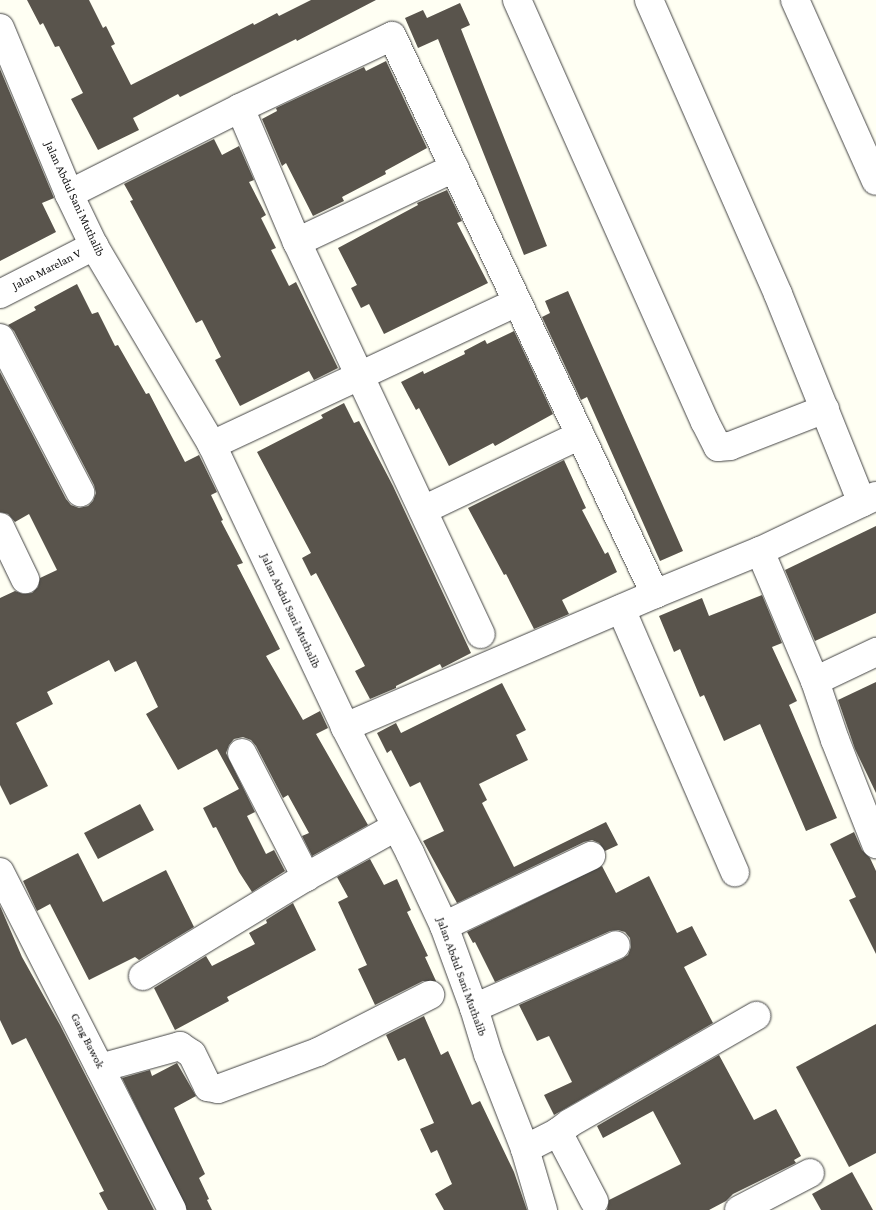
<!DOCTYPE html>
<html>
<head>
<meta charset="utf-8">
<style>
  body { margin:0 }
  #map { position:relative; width:876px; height:1210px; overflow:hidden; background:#fffff3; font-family:"Crimson Pro",serif }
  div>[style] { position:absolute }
  .building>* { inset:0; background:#59544c }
  .roads { filter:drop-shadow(0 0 1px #434343) drop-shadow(0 0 1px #434343) }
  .minor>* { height:28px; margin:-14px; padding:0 14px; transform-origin:14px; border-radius:14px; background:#fff }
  span { translate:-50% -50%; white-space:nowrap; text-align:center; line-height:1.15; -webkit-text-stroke:5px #fff; paint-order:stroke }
  .street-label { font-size:12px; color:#101010 }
</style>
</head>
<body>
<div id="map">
  <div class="building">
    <i style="clip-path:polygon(27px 0,89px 0,103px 28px,106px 26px,115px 44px,111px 46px,131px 85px,253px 23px,254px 25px,277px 13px,279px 16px,311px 0,376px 0,297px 41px,296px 39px,180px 97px,178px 94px,133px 118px,139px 130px,98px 150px,71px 99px,83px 93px,59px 46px,55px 47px,43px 23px,40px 25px)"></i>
    <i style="clip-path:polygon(460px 3px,470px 25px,461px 29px,547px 246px,524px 255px,438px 39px,418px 48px,405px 18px,423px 10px,427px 18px)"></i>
    <i style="clip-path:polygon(386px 61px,427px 148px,385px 171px,386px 174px,342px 197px,344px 201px,313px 216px,286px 163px,282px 166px,262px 119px,277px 111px,276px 108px,364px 67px,366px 71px)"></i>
    <i style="clip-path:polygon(0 69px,54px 198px,42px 203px,56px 232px,0 261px)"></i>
    <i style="clip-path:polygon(214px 139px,222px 155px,239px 146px,254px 180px,249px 182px,266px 215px,261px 218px,276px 248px,271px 250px,289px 286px,296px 282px,338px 368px,314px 380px,309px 371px,240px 406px,215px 360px,221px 357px,202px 320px,196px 323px,130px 201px,133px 200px,124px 184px)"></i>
    <i style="clip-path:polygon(447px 190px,462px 221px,457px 223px,488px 283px,384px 334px,369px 304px,361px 308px,351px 288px,357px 285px,338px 248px,418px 205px,417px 203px)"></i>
    <i style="clip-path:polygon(77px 284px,92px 314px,98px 312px,115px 346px,118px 345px,146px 394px,149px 393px,185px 462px,199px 455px,217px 492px,211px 495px,223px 520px,221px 521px,243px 563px,237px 565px,280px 649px,266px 656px,303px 720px,320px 711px,328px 728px,316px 734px,368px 825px,312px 856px,302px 836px,309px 833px,288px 795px,283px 798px,256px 746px,251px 740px,243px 737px,234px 739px,229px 745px,226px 753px,255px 812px,247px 816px,266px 854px,274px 850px,285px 871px,252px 892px,239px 872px,216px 827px,213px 828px,203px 808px,239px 789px,217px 749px,178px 770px,146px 714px,158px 707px,136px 661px,115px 672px,109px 660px,47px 692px,53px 704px,16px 723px,48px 786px,10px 805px,0 785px,0 598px,15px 591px,23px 594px,32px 593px,38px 587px,40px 578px,57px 570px,29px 514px,15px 522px,8px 514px,0 512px,0 372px,66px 499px,71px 505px,79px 508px,88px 506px,93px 501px,96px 493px,94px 485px,14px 331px,8px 325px,36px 310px,34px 307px)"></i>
    <i style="clip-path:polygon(568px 291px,683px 551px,660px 561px,587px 397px,581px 400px,542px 317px,550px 313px,545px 301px)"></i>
    <i style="clip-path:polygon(514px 331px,553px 414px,495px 446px,493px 443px,449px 466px,419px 408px,416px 410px,401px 382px,423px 371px,424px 374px,465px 354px,464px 351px,485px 340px,487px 344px)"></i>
    <i style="clip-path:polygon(344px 403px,354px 423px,359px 421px,393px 486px,471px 653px,442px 668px,440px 664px,396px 686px,396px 688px,370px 699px,355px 671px,365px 666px,316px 573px,311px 576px,302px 558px,311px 553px,257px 452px,323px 418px,321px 415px)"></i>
    <i style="clip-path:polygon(564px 460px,586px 508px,582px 510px,605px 554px,608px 552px,617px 572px,562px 600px,569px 614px,534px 629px,506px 574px,504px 575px,468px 508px)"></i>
    <i style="clip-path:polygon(876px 526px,876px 613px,815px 641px,785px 570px)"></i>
    <i style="clip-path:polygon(762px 595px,782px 643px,772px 647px,797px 701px,789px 705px,837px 818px,806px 831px,760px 724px,724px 741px,704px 695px,700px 697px,680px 649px,674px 652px,659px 616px,702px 598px,709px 616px)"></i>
    <i style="clip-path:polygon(876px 682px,876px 793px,855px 749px,838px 700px)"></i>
    <i style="clip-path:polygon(502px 683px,526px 730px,516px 735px,528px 760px,479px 784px,487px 800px,482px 803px,514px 867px,606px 822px,618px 845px,605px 851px,599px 843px,592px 840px,584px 842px,457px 903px,423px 841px,444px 831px,420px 782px,410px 787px,391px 750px,387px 753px,377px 733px,396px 723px,401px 733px)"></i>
    <i style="clip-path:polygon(140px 804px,154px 830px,98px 859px,84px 833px)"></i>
    <i style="clip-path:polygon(854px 832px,862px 850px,870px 858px,876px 871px,876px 954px,849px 900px,856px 897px,830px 844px)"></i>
    <i style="clip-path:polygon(78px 853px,103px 902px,166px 870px,194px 927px,139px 960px,135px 957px,89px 980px,50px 904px,37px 911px,23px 881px)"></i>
    <i style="clip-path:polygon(370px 859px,384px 885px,397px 879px,411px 910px,407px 912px,428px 956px,425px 957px,436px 981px,423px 981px,375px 1005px,358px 969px,367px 965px,338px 902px,348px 897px,337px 877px)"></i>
    <i style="clip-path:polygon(602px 866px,616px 893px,649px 876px,677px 933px,692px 926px,707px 955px,684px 967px,713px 1023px,554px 1115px,544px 1095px,572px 1082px,549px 1036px,537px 1041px,519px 1005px,622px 959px,628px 955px,631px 947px,630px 938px,625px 932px,618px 930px,610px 931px,495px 982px,475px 942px,473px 943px,467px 932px)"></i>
    <i style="clip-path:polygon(293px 903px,316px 950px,227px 997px,229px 1001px,175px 1030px,154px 988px,206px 956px,212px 966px,255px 944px,249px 933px,267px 923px,266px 920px)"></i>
    <i style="clip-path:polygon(0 906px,22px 957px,60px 1025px,154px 1210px,108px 1210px,99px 1193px,104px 1191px,26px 1038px,12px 1045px,0 1020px)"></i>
    <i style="clip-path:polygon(424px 1016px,441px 1055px,448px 1051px,472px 1105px,480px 1101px,514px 1172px,527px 1210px,444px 1210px,435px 1194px,452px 1184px,437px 1150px,431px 1153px,420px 1129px,434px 1123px,405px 1058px,398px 1061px,386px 1035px)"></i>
    <i style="clip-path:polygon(876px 1024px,876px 1153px,849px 1167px,796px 1067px)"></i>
    <i style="clip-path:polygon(719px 1055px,754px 1120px,776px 1109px,801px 1156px,794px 1160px,796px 1163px,733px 1194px,726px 1201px,709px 1210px,607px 1210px,609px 1200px,681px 1164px,653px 1111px,603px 1138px,597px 1126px)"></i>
    <i style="clip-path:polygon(177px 1063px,196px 1096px,174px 1108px,205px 1174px,199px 1178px,209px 1199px,207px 1200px,212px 1210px,187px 1210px,122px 1078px,150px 1070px,152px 1076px)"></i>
    <i style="clip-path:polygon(852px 1172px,873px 1210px,821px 1210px,812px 1194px)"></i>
  </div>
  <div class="roads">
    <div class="minor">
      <i style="left:517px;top:0;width:462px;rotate:66deg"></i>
      <i style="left:705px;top:422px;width:28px;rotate:63deg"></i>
      <i style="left:718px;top:447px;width:12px;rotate:-5deg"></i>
      <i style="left:730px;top:446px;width:102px;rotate:-21.3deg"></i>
      <i style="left:649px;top:0;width:321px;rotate:66.3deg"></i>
      <i style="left:778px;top:294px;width:225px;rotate:68.1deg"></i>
      <i style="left:795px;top:0;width:198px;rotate:65.9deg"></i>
      <i style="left:0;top:28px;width:180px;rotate:67.4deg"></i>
      <i style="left:69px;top:194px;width:58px;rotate:64.3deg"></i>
      <i style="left:94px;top:246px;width:231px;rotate:59.3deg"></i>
      <i style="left:212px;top:445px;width:312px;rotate:64.7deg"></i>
      <i style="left:345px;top:727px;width:142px;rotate:62.7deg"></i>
      <i style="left:410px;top:853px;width:81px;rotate:65deg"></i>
      <i style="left:444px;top:926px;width:87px;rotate:69.9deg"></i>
      <i style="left:474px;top:1008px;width:48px;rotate:73.1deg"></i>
      <i style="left:488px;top:1054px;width:102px;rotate:68.7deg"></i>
      <i style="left:525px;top:1149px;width:64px;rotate:73.6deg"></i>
      <i style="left:240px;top:108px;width:146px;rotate:67deg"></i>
      <i style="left:297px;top:242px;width:433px;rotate:64.9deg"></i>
      <i style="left:69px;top:194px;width:191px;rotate:-26.7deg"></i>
      <i style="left:240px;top:108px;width:168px;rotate:-25.3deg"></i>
      <i style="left:392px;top:36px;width:617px;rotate:64.76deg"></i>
      <i style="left:297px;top:242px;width:174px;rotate:-25.2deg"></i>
      <i style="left:0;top:294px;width:106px;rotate:-27.1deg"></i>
      <i style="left:0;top:338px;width:174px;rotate:62.5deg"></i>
      <i style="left:212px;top:445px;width:337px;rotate:-25.1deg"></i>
      <i style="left:876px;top:496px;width:128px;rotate:154.6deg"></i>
      <i style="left:760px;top:551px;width:141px;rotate:67.1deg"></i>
      <i style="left:815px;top:681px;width:62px;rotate:71.3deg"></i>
      <i style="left:835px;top:740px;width:112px;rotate:68.5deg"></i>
      <i style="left:423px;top:510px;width:174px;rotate:-25.5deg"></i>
      <i style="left:0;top:527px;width:58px;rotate:64.3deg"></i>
      <i style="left:621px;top:609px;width:287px;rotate:66.6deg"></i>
      <i style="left:815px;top:681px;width:68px;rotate:-25.4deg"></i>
      <i style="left:345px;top:727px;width:337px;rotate:-23.2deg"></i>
      <i style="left:655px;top:594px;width:113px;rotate:-22.3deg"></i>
      <i style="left:242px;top:753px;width:140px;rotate:62.7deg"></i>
      <i style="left:0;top:872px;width:379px;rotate:63deg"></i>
      <i style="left:444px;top:926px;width:163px;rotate:-25.5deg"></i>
      <i style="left:143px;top:976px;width:191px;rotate:-31.3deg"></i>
      <i style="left:306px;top:877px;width:103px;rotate:-29.1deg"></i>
      <i style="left:474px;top:1008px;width:155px;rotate:-23.9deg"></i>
      <i style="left:100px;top:1068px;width:83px;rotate:-15.4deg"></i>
      <i style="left:180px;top:1046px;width:14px;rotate:34deg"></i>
      <i style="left:192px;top:1054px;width:37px;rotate:64deg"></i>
      <i style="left:208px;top:1087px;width:10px;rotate:11deg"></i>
      <i style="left:218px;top:1089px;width:107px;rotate:-20.3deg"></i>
      <i style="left:318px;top:1052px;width:126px;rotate:-27deg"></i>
      <i style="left:558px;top:1132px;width:78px;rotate:62.4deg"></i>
      <i style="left:525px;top:1149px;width:37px;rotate:-27deg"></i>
      <i style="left:558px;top:1132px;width:15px;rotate:-37deg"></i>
      <i style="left:570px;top:1123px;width:215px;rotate:-29.9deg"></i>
      <i style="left:739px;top:1210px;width:80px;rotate:-27.5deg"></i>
    </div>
  </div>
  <div class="street-label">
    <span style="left:74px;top:199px;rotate:65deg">Jalan Abdul Sani Muthalib</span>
    <span style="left:47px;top:270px;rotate:-27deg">Jalan Marelan V</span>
    <span style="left:290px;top:611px;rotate:65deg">Jalan Abdul Sani Muthalib</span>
    <span style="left:461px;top:977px;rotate:70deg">Jalan Abdul Sani Muthalib</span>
    <span style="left:87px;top:1041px;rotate:63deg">Gang Bawok</span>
  </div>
</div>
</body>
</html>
